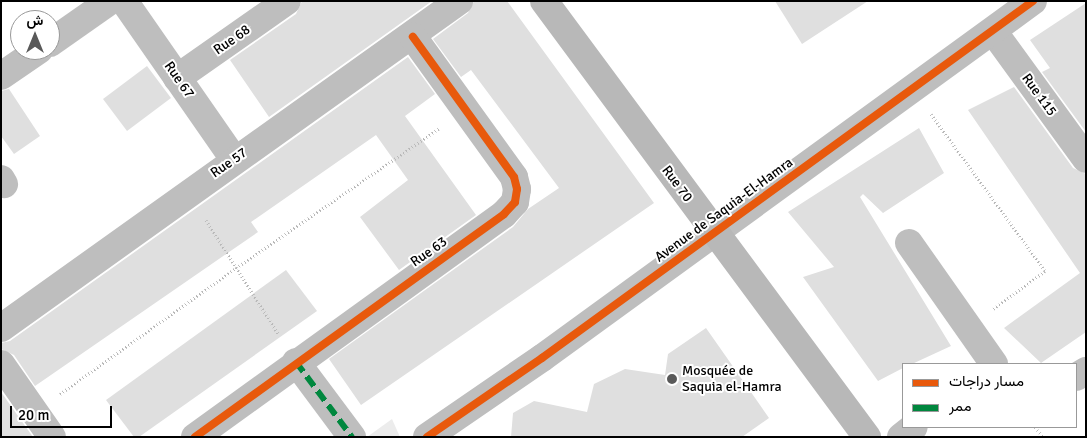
<!DOCTYPE html>
<html>
<head>
<meta charset="utf-8">
<style>
  body { margin:0 }
  #map { position:relative; width:1087px; height:438px; overflow:hidden; background:#fff; font-family:Signika,Vazirmatn,sans-serif }
  div>[style] { position:absolute }
  .green>* { inset:0; background:#ececec }
  .building>* { inset:0; background:#dfdfdf }
  .path>* { height:3px; margin-top:-1.5px; transform-origin:0; background:repeating-linear-gradient(90deg,#b9b9b9 0 1px,transparent 0 3.5px) }
  .street>* { height:28px; margin:-14px; padding:0 14px; transform-origin:14px; border-radius:14px; background:#bebebe }
  .secondary>* { height:28px; margin:-14px; padding:0 14px; transform-origin:14px; border-radius:14px; background:#b8b8b8 }
  .quiet>* { height:6px; margin-top:-3px; transform-origin:0; background:repeating-linear-gradient(90deg,#00873e 0 12px,transparent 0 18px) }
  .cycleway>* { height:8px; margin:-4px; padding:0 4px; transform-origin:4px; border-radius:4px; background:#e8590c }
  .dots>* { width:14px; height:14px; translate:-50% -50%; box-sizing:border-box; border:2px solid #fff; border-radius:50% }
  span { translate:-50% -50%; white-space:nowrap; text-align:center; line-height:1.15; -webkit-text-stroke:4px #fff; paint-order:stroke }
  .street-label { font-size:14px; color:#000 }
  .poi-label { font-size:14px; color:#000 }
  .left { translate:0 -50%; text-align:left }
  .frame { position:absolute; inset:0; border:2px solid #000; pointer-events:none }
  .legend { position:absolute; left:902px; top:363px; width:175px; height:65px; box-sizing:border-box; background:#fff; border:1px solid #999; margin:0; padding:6px 9px; list-style:none; font-size:15px; color:#000 }
  .legend li { display:flex; align-items:center; gap:10px; height:25px }
  .legend b { width:25px; border:1px solid #999 }
  .north { position:absolute; left:10px; top:10px; width:50px; height:50px; box-sizing:border-box; background:#fff; border:1px solid #999; border-radius:50%; rotate:0deg; font-size:14px; font-weight:700; line-height:20px; text-align:center; color:#000 }
  .north::after { content:''; display:block; margin:auto; width:18px; height:22px; background:#595959; clip-path:polygon(50% 0,100% 100%,50% 72%,0 100%) }
  .scale { position:absolute; left:10px; top:406px; width:102px; height:22px; box-sizing:border-box; border:2px solid #000; border-top:0; padding-left:6px; font-size:15px; line-height:18px; white-space:nowrap; color:#000; -webkit-text-stroke:4px #fff; paint-order:stroke }
</style>
</head>
<body>
<div id="map">
  <div class="green">
    <i style="clip-path:polygon(392px 419px,400px 437px,367px 437px)"></i>
  </div>
  <div class="building">
    <i style="clip-path:polygon(302px 1px,432px 1px,269px 117px,230px 60px,296px 14px)"></i>
    <i style="clip-path:polygon(474px 1px,507px 1px,654px 203px,361px 405px,329px 359px,513px 227px,528px 209px,559px 188px,471px 70px,461px 77px,433px 39px,468px 13px)"></i>
    <i style="clip-path:polygon(775px 1px,868px 1px,802px 44px)"></i>
    <i style="clip-path:polygon(1086px 3px,1086px 132px,1042px 72px,1050px 68px,1030px 40px)"></i>
    <i style="clip-path:polygon(408px 57px,435px 94px,405px 116px,476px 215px,399px 270px,360px 217px,408px 180px,376px 135px,251px 222px,258px 232px,35px 386px,14px 355px,1px 349px,1px 343px,10px 341px)"></i>
    <i style="clip-path:polygon(147px 66px,171px 98px,127px 131px,103px 99px)"></i>
    <i style="clip-path:polygon(1014px 87px,1073px 168px,1086px 174px,1086px 332px,1041px 363px,1004px 328px,1080px 273px,968px 110px)"></i>
    <i style="clip-path:polygon(9px 89px,40px 136px,14px 154px,1px 136px,1px 91px)"></i>
    <i style="clip-path:polygon(919px 128px,944px 173px,883px 213px,863px 194px,860px 197px,951px 346px,912px 364px,903px 364px,903px 368px,878px 381px,803px 277px,834px 267px,788px 212px)"></i>
    <i style="clip-path:polygon(286px 270px,317px 311px,139px 437px,134px 437px,106px 400px)"></i>
    <i style="clip-path:polygon(706px 328px,769px 418px,742px 437px,511px 437px,513px 413px,534px 401px,587px 412px,594px 384px,625px 369px,665px 375px,668px 354px)"></i>
    <i style="clip-path:polygon(1px 392px,33px 437px,1px 437px)"></i>
  </div>
  <div class="path">
    <i style="left:931px;top:114px;width:194px;rotate:54deg"></i>
    <i style="left:1045px;top:271px;width:64px;rotate:143.8deg"></i>
    <i style="left:206px;top:220px;width:136px;rotate:57.6deg"></i>
    <i style="left:60px;top:394px;width:216px;rotate:-35.6deg"></i>
    <i style="left:236px;top:268px;width:247px;rotate:-34.5deg"></i>
    <i style="left:1035px;top:427px;width:13px;rotate:51deg"></i>
  </div>
  <div class="street">
    <i style="left:124px;top:1px;width:193px;rotate:55.2deg"></i>
    <i style="left:993px;top:31px;width:158px;rotate:54deg"></i>
    <i style="left:50px;top:43px;width:73px;rotate:-35deg"></i>
    <i style="left:1px;top:76px;width:46px;rotate:-34.4deg"></i>
    <i style="left:177px;top:78px;width:134px;rotate:-35deg"></i>
    <i style="left:1px;top:179px;width:6px;rotate:59deg"></i>
    <i style="left:909px;top:243px;width:148px;rotate:54.9deg"></i>
    <i style="left:1px;top:328px;width:563px;rotate:-35.53deg"></i>
    <i style="left:296px;top:362px;width:94px;rotate:53.3deg"></i>
    <i style="left:1px;top:364px;width:89px;rotate:55.1deg"></i>
    <i style="left:1076px;top:377px;width:12px;rotate:-31deg"></i>
    <i style="left:195px;top:437px;width:381px;rotate:-35.8deg"></i>
    <i style="left:504px;top:214px;width:16px;rotate:-47deg"></i>
    <i style="left:515px;top:202px;width:13px;rotate:-81deg"></i>
    <i style="left:517px;top:189px;width:12px;rotate:-104deg"></i>
    <i style="left:514px;top:177px;width:173px;rotate:-125.8deg"></i>
    <i style="left:427px;top:437px;width:140px;rotate:-34.5deg"></i>
    <i style="left:542px;top:358px;width:607px;rotate:-36.02deg"></i>
    <i style="left:901px;top:437px;width:16px;rotate:-38deg"></i>
  </div>
  <div class="secondary">
    <i style="left:544px;top:1px;width:543px;rotate:53.47deg"></i>
  </div>
  <div class="quiet">
    <i style="left:296px;top:362px;width:94px;rotate:53.3deg"></i>
  </div>
  <div class="cycleway">
    <i style="left:195px;top:437px;width:381px;rotate:-35.8deg"></i>
    <i style="left:504px;top:214px;width:16px;rotate:-47deg"></i>
    <i style="left:515px;top:202px;width:13px;rotate:-81deg"></i>
    <i style="left:517px;top:189px;width:12px;rotate:-104deg"></i>
    <i style="left:514px;top:177px;width:173px;rotate:-125.8deg"></i>
    <i style="left:427px;top:437px;width:140px;rotate:-34.5deg"></i>
    <i style="left:542px;top:358px;width:607px;rotate:-36.02deg"></i>
  </div>
  <div class="dots">
    <i style="left:672px;top:379px;background:#595959"></i>
  </div>
  <div class="street-label">
    <span style="left:232px;top:40px;rotate:-35deg">Rue 68</span>
    <span style="left:179px;top:80px;rotate:55deg">Rue 67</span>
    <span style="left:1039px;top:95px;rotate:54deg">Rue 115</span>
    <span style="left:229px;top:163px;rotate:-35deg">Rue 57</span>
    <span style="left:677px;top:184px;rotate:53deg">Rue 70</span>
    <span style="left:724px;top:210px;rotate:-36deg">Avenue de Saquia-El-Hamra</span>
    <span style="left:429px;top:252px;rotate:-35deg">Rue 63</span>
  </div>
  <div class="poi-label">
    <span class="left" style="left:682px;top:379px">Mosquée de<br>Saquia el-Hamra</span>
  </div>
  <div class="frame"></div>
  <ul class="legend">
  <li><b style="height:6px;background:#e8590c"></b>مسار دراجات</li>
  <li><b style="height:6px;background:#00873e"></b>ممر</li>
  </ul>
  <div class="north">ش</div>
  <div class="scale">20 m</div>
</div>
</body>
</html>
